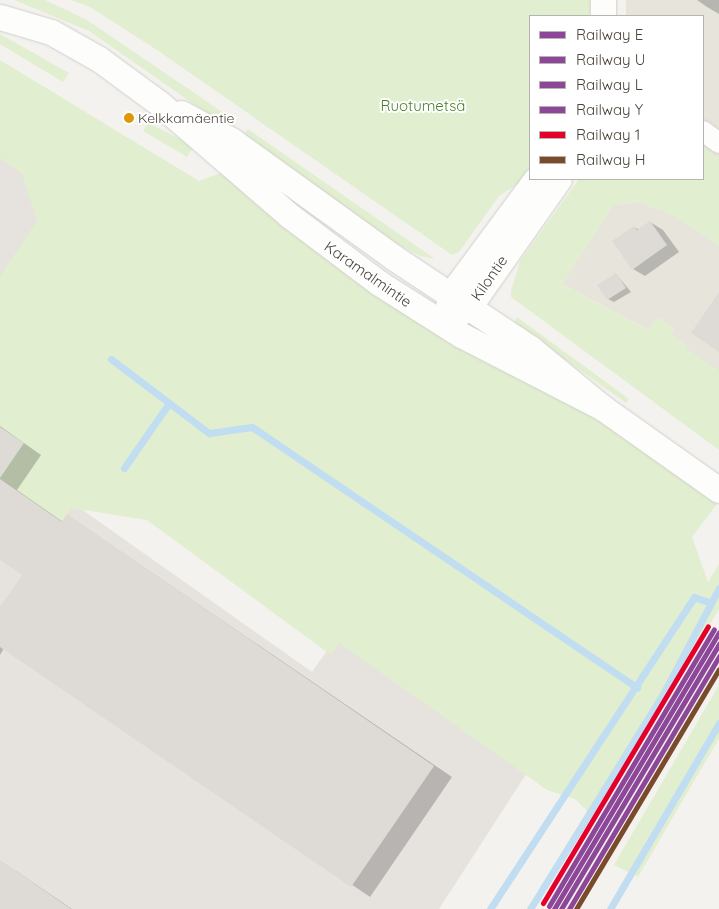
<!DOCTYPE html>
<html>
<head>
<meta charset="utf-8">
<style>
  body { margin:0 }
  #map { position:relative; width:719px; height:909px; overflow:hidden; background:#f4f2ee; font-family:Quicksand,sans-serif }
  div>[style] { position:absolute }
  .residential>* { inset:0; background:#e7e4dc }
  .industrial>* { inset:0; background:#e6e2de }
  .green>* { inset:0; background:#e1eecf }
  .parking>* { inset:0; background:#e6e3df }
  .shadow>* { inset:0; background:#0003 }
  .stream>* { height:7px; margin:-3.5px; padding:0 3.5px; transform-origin:3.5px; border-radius:3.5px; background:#c0ddf1 }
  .building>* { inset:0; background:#dedbd6 }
  .roads { filter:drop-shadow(0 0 1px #d2d0cb) drop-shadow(0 0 1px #d2d0cb) }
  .minor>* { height:20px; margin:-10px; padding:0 10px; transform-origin:10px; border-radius:10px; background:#fdfdfc }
  .tertiary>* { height:25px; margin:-12.5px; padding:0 12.5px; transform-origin:12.5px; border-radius:12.5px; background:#fdfdfc }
  .rail-1>* { height:5px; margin:-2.5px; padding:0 2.5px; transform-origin:2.5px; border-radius:2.5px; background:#8c4799 }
  .rail-2>* { height:5px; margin:-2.5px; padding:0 2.5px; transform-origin:2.5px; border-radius:2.5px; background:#8c4799 }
  .rail-3>* { height:5px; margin:-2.5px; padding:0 2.5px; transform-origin:2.5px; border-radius:2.5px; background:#8c4799 }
  .rail-4>* { height:5px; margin:-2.5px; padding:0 2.5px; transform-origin:2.5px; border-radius:2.5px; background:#8c4799 }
  .rail-5>* { height:5px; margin:-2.5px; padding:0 2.5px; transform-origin:2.5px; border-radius:2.5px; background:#e4002b }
  .rail-6>* { height:5px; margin:-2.5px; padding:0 2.5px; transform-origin:2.5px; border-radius:2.5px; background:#7a4b2a }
  .dots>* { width:14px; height:14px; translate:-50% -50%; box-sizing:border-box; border:2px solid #fff; border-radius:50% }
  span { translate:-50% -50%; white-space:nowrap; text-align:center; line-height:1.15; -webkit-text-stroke:4px #fff; paint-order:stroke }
  .bus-label { font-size:14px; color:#4b4439 }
  .left { translate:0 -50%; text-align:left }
  .park-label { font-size:15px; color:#4a7f2a }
  .street-label { font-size:15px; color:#4b4439 }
  .legend { position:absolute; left:529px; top:15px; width:175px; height:165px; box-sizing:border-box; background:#fff; border:1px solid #b7b4b0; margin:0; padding:6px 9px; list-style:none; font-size:15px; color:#4b4439 }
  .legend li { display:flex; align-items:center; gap:10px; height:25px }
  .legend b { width:25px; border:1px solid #b7b4b0 }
</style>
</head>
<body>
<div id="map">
  <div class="residential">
    <i style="clip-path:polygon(626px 0,719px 0,719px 158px,703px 147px,703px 16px,626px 16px)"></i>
    <i style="clip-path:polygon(638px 202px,669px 213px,719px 245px,719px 371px,685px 348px,687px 346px,670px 334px,674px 329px,658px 318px,649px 330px,562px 284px,614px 205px)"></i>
  </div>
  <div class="industrial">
    <i style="clip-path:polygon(0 148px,27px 168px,44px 221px,77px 506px,312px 672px,336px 638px,530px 768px,439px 909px,0 909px)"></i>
  </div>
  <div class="green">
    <i style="clip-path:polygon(14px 0,45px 0,87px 20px,234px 120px,228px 128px,89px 31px)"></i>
    <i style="clip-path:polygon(71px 0,590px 0,590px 16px,530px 16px,530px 170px,518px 184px,499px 196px,459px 252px,452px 255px,157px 50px,90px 7px)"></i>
    <i style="clip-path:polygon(0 34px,69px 73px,63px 82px,0 44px)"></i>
    <i style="clip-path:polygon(0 60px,199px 181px,225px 171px,719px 501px,692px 537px,708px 582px,719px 564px,719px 609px,594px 817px,575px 799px,547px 790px,339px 643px,331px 655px,147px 520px,71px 508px,62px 522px,0 479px,24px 443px,0 427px,0 276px,37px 221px,22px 174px,0 158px)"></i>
    <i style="clip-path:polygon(148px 123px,194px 146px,187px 157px,143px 131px)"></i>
    <i style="clip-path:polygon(248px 129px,435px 259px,420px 256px,393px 242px,242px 137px)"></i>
    <i style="clip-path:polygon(703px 147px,719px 158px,719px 245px,669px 213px,638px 202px,614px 205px,562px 284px,648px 330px,658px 318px,674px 329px,670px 334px,687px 346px,686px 348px,719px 371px,719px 450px,511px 297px,511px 291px,520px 261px,579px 179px,703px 179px)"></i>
    <i style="clip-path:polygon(517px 317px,629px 399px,626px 403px,514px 323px)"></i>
    <i style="clip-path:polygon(719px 685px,719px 739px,694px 781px,638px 877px,614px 865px)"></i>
  </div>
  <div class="parking">
    <i style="clip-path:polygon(0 166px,18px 179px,28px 217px,0 266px)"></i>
  </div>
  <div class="shadow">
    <i style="clip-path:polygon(697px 0,719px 0,719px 14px,707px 7px)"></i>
    <i style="clip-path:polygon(650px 222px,663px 230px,679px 252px,645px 276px,633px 269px,634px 227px,640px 230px)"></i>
    <i style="clip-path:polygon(616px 274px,631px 292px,614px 302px,608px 299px)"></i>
    <i style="clip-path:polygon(0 426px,41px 455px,17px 490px,63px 522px,67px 516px,85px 527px,452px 777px,370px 897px,4px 648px,0 655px,0 609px,24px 575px,0 558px)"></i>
    <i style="clip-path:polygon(0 861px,16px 871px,72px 909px,0 909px)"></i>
  </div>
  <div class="stream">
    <i style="left:111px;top:359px;width:123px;rotate:37.1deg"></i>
    <i style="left:209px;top:433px;width:43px;rotate:-7.9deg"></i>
    <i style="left:252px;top:427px;width:465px;rotate:34.1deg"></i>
    <i style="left:124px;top:468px;width:79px;rotate:-55.3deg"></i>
    <i style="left:490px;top:909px;width:373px;rotate:-56.8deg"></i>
    <i style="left:694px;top:597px;width:18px;rotate:19deg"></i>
    <i style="left:530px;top:909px;width:255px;rotate:-58.3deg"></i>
    <i style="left:664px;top:692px;width:118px;rotate:-62.1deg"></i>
    <i style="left:610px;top:909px;width:216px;rotate:-59.6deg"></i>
  </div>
  <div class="building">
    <i style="clip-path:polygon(650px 221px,667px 245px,632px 270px,612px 241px,634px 226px,637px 230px)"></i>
    <i style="clip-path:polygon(616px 273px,626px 288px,607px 300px,597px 285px)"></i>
    <i style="clip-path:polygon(719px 292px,719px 352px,691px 333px)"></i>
    <i style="clip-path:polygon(0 427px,24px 443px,0 478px)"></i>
    <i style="clip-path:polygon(0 479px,62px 522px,67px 514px,434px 766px,351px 887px,0 647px,0 607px,22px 575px,0 560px)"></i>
    <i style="clip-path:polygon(0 860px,71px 909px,0 909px)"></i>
  </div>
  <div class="roads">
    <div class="minor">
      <i style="left:703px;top:131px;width:20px;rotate:37deg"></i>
    </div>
    <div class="tertiary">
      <i style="left:603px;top:16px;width:16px;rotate:-90deg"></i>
      <i style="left:0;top:17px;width:53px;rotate:16.4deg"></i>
      <i style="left:51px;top:32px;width:55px;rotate:29.4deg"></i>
      <i style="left:99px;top:59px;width:74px;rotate:36.3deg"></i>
      <i style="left:159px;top:103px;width:173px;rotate:40.8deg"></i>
      <i style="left:290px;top:216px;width:111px;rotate:37deg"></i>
      <i style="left:379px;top:283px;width:97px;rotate:32.4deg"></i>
      <i style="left:461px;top:335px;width:160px;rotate:27.2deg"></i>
      <i style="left:181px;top:113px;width:57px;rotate:28.4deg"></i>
      <i style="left:231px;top:140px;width:200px;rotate:35.8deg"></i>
      <i style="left:393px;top:257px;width:164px;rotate:33.6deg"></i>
      <i style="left:530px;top:348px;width:94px;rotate:39.4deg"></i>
      <i style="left:603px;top:408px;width:142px;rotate:35.3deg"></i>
      <i style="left:447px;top:310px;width:16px;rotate:-76deg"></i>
      <i style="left:451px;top:294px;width:143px;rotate:-53.5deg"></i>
      <i style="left:455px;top:316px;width:17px;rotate:-33deg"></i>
      <i style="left:469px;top:307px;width:156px;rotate:-54.9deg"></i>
    </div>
  </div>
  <div class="rail-1">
    <i style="left:554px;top:909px;width:322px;rotate:-59.2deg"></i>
  </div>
  <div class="rail-2">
    <i style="left:561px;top:909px;width:309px;rotate:-59.2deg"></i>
  </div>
  <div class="rail-3">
    <i style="left:549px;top:906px;width:322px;rotate:-59.2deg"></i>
  </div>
  <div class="rail-4">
    <i style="left:569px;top:909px;width:294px;rotate:-59.3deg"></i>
  </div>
  <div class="rail-5">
    <i style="left:543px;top:903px;width:322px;rotate:-59.2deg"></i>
  </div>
  <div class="rail-6">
    <i style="left:576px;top:909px;width:279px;rotate:-59.2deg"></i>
  </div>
  <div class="dots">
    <i style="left:129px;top:118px;background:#dd9709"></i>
  </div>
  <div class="bus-label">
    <span class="left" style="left:138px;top:118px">Kelkkamäentie</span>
  </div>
  <div class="park-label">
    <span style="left:423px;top:106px">Ruotumetsä</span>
  </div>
  <div class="street-label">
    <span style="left:368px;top:274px;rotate:35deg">Karamalmintie</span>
    <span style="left:489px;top:278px;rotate:-55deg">Kilontie</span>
  </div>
  <ul class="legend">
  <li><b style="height:6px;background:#8c4799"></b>Railway E</li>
  <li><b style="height:6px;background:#8c4799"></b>Railway U</li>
  <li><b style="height:6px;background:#8c4799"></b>Railway L</li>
  <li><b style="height:6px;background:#8c4799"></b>Railway Y</li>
  <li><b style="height:6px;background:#e4002b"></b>Railway 1</li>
  <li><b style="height:6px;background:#7a4b2a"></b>Railway H</li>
  </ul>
</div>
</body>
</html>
